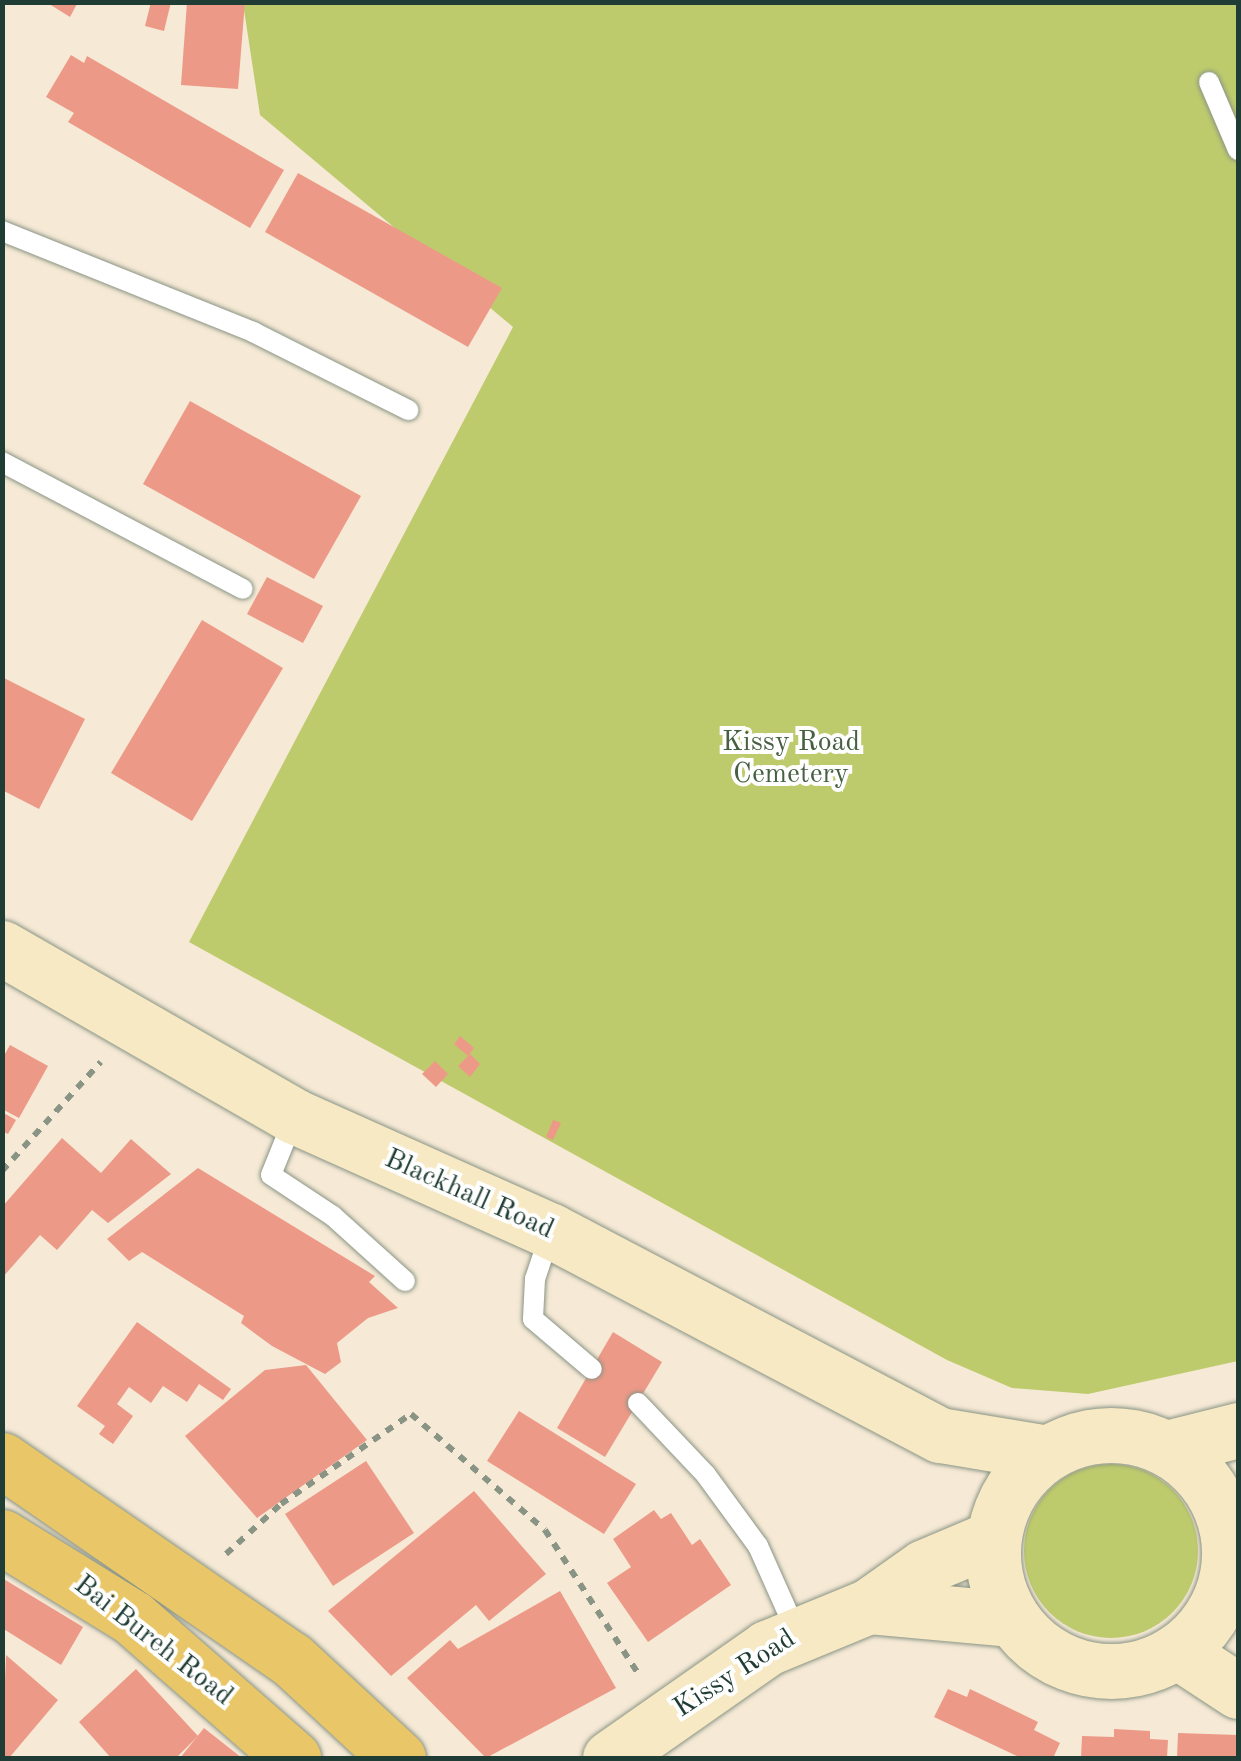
<!DOCTYPE html>
<html>
<head>
<meta charset="utf-8">
<style>
  body { margin:0 }
  #map { position:relative; width:1241px; height:1761px; overflow:hidden; background:#f6ead6; font-family:"Old Standard TT",serif }
  div>[style] { position:absolute }
  .green>* { inset:0; background:#becb6d }
  .round { border-radius:50% }
  .building>* { inset:0; background:#ed9987 }
  .path>* { height:6px; margin-top:-3px; transform-origin:0; background:repeating-linear-gradient(90deg,#8a9485 0 8px,transparent 0 16px) }
  .roads { filter:drop-shadow(0 0 2px #8a9485) drop-shadow(0 0 2px #8a9485) }
  .service>* { height:20px; margin:-10px; padding:0 10px; transform-origin:10px; border-radius:10px; background:#fff }
  .secondary>* { height:55px; margin:-27.5px; padding:0 27.5px; transform-origin:27.5px; border-radius:27.5px; background:#f6e9c3 }
  .secondary>.ring { margin:-27.5px; padding:0; box-sizing:content-box; background:none; border:55px solid #f6e9c3; border-radius:50% }
  .trunk>* { height:55px; margin:-27.5px; padding:0 27.5px; transform-origin:27.5px; border-radius:27.5px; background:#e9c769 }
  span { translate:-50% -50%; white-space:nowrap; text-align:center; line-height:1.15; -webkit-text-stroke:8px #fff; paint-order:stroke }
  .park-label { font-size:28px; color:#476042 }
  .street-label { font-size:28px; color:#1f3d34 }
  .frame { position:absolute; inset:0; border:5px solid #1f3d34; pointer-events:none }
</style>
</head>
<body>
<div id="map">
  <div class="green">
    <i style="clip-path:polygon(243px 3px,1238px 3px,1238px 1361px,1088px 1394px,1012px 1388px,947px 1360px,189px 942px,513px 327px,260px 115px)"></i>
    <i class="round" style="left:1024px;top:1464px;width:174px;height:174px"></i>
  </div>
  <div class="building">
    <i style="clip-path:polygon(46px 2px,78px 2px,70px 17px)"></i>
    <i style="clip-path:polygon(151px 2px,171px 2px,164px 31px,145px 26px)"></i>
    <i style="clip-path:polygon(187px 2px,245px 2px,238px 89px,181px 85px)"></i>
    <i style="clip-path:polygon(71px 55px,84px 63px,87px 56px,284px 170px,250px 228px,68px 122px,74px 113px,46px 97px)"></i>
    <i style="clip-path:polygon(298px 173px,502px 288px,468px 347px,265px 232px)"></i>
    <i style="clip-path:polygon(190px 401px,361px 496px,314px 579px,143px 484px)"></i>
    <i style="clip-path:polygon(267px 577px,323px 606px,303px 643px,247px 614px)"></i>
    <i style="clip-path:polygon(202px 620px,283px 668px,192px 821px,111px 773px)"></i>
    <i style="clip-path:polygon(2px 677px,85px 719px,39px 809px,2px 790px)"></i>
    <i style="clip-path:polygon(460px 1036px,474px 1048px,468px 1056px,454px 1044px)"></i>
    <i style="clip-path:polygon(10px 1045px,48px 1066px,19px 1118px,2px 1109px,2px 1059px)"></i>
    <i style="clip-path:polygon(470px 1054px,480px 1064px,470px 1077px,458px 1066px)"></i>
    <i style="clip-path:polygon(435px 1061px,448px 1074px,436px 1087px,422px 1074px)"></i>
    <i style="clip-path:polygon(2px 1112px,16px 1120px,8px 1134px,2px 1131px)"></i>
    <i style="clip-path:polygon(553px 1120px,561px 1123px,553px 1140px,546px 1137px)"></i>
    <i style="clip-path:polygon(62px 1138px,101px 1173px,131px 1139px,171px 1174px,108px 1223px,92px 1210px,57px 1250px,40px 1235px,2px 1278px,2px 1207px)"></i>
    <i style="clip-path:polygon(198px 1168px,375px 1276px,369px 1282px,398px 1308px,368px 1318px,337px 1343px,341px 1362px,325px 1374px,272px 1346px,241px 1323px,244px 1316px,142px 1252px,129px 1261px,107px 1239px)"></i>
    <i style="clip-path:polygon(137px 1322px,231px 1389px,223px 1400px,199px 1384px,187px 1402px,163px 1386px,151px 1403px,129px 1387px,117px 1404px,133px 1416px,113px 1444px,99px 1434px,105px 1426px,77px 1406px)"></i>
    <i style="clip-path:polygon(613px 1332px,662px 1362px,605px 1457px,557px 1428px)"></i>
    <i style="clip-path:polygon(306px 1365px,367px 1440px,257px 1518px,185px 1436px,265px 1370px)"></i>
    <i style="clip-path:polygon(519px 1411px,636px 1484px,604px 1534px,487px 1461px)"></i>
    <i style="clip-path:polygon(366px 1461px,414px 1533px,333px 1586px,285px 1514px)"></i>
    <i style="clip-path:polygon(474px 1491px,546px 1574px,489px 1621px,476px 1605px,391px 1676px,328px 1611px)"></i>
    <i style="clip-path:polygon(654px 1510px,661px 1519px,671px 1513px,692px 1545px,700px 1539px,731px 1585px,648px 1642px,607px 1583px,631px 1567px,613px 1539px)"></i>
    <i style="clip-path:polygon(2px 1578px,83px 1627px,61px 1665px,2px 1628px)"></i>
    <i style="clip-path:polygon(560px 1591px,616px 1688px,486px 1758px,407px 1678px,450px 1640px,458px 1649px)"></i>
    <i style="clip-path:polygon(6px 1655px,58px 1700px,9px 1758px,2px 1758px)"></i>
    <i style="clip-path:polygon(136px 1669px,198px 1736px,176px 1758px,111px 1758px,79px 1722px)"></i>
    <i style="clip-path:polygon(948px 1689px,967px 1697px,970px 1689px,1038px 1722px,1034px 1730px,1060px 1743px,1053px 1758px,1021px 1758px,934px 1717px)"></i>
    <i style="clip-path:polygon(204px 1728px,242px 1758px,180px 1758px)"></i>
    <i style="clip-path:polygon(1114px 1729px,1150px 1731px,1150px 1739px,1168px 1740px,1167px 1758px,1081px 1758px,1082px 1736px,1114px 1737px)"></i>
    <i style="clip-path:polygon(1178px 1733px,1238px 1735px,1238px 1758px,1177px 1758px)"></i>
  </div>
  <div class="path">
    <i style="left:2px;top:1171px;width:147px;rotate:-47.8deg"></i>
    <i style="left:226px;top:1554px;width:74px;rotate:-42.3deg"></i>
    <i style="left:281px;top:1504px;width:158px;rotate:-34.7deg"></i>
    <i style="left:411px;top:1414px;width:177px;rotate:40.9deg"></i>
    <i style="left:545px;top:1530px;width:173px;rotate:57deg"></i>
  </div>
  <div class="roads">
    <div class="service">
      <i style="left:1209px;top:82px;width:74px;rotate:66.9deg"></i>
      <i style="left:2px;top:231px;width:271px;rotate:21.9deg"></i>
      <i style="left:253px;top:332px;width:174px;rotate:26.7deg"></i>
      <i style="left:2px;top:462px;width:272px;rotate:27.8deg"></i>
      <i style="left:294px;top:1118px;width:61px;rotate:112deg"></i>
      <i style="left:271px;top:1175px;width:74px;rotate:33.5deg"></i>
      <i style="left:333px;top:1216px;width:97px;rotate:42.1deg"></i>
      <i style="left:551px;top:1231px;width:51px;rotate:108.4deg"></i>
      <i style="left:535px;top:1279px;width:40px;rotate:92.9deg"></i>
      <i style="left:533px;top:1319px;width:77px;rotate:40.3deg"></i>
      <i style="left:638px;top:1403px;width:99px;rotate:46.6deg"></i>
      <i style="left:706px;top:1475px;width:88px;rotate:53.8deg"></i>
      <i style="left:758px;top:1546px;width:95px;rotate:65.9deg"></i>
    </div>
    <div class="secondary">
      <i style="left:2px;top:948px;width:337px;rotate:29.9deg"></i>
      <i style="left:294px;top:1116px;width:282px;rotate:24.1deg"></i>
      <i style="left:551px;top:1231px;width:439px;rotate:27.7deg"></i>
      <i style="left:940px;top:1435px;width:109px;rotate:9.5deg"></i>
      <i class="ring" style="left:993px;top:1435px;width:181px;height:181px"></i>
      <i style="left:1167px;top:1448px;width:73px;rotate:-14.2deg"></i>
      <i style="left:869px;top:1606px;width:144px;rotate:5.2deg"></i>
      <i style="left:1177px;top:1651px;width:73px;rotate:33.3deg"></i>
      <i style="left:610px;top:1758px;width:192px;rotate:-35deg"></i>
      <i style="left:767px;top:1648px;width:110px;rotate:-22.4deg"></i>
      <i style="left:869px;top:1606px;width:67px;rotate:-35.3deg"></i>
      <i style="left:924px;top:1567px;width:75px;rotate:-22.8deg"></i>
    </div>
    <div class="trunk">
      <i style="left:2px;top:1460px;width:351px;rotate:34.6deg"></i>
      <i style="left:291px;top:1659px;width:146px;rotate:42.8deg"></i>
      <i style="left:2px;top:1537px;width:154px;rotate:31.7deg"></i>
      <i style="left:133px;top:1618px;width:213px;rotate:41.2deg"></i>
    </div>
  </div>
  <div class="park-label">
    <span style="left:791px;top:759px">Kissy Road<br>Cemetery</span>
  </div>
  <div class="street-label">
    <span style="left:469px;top:1195px;rotate:24deg">Blackhall Road</span>
    <span style="left:153px;top:1641px;rotate:38deg">Bai Bureh Road</span>
    <span style="left:735px;top:1674px;rotate:-33deg">Kissy Road</span>
  </div>
  <div class="frame"></div>
</div>
</body>
</html>
